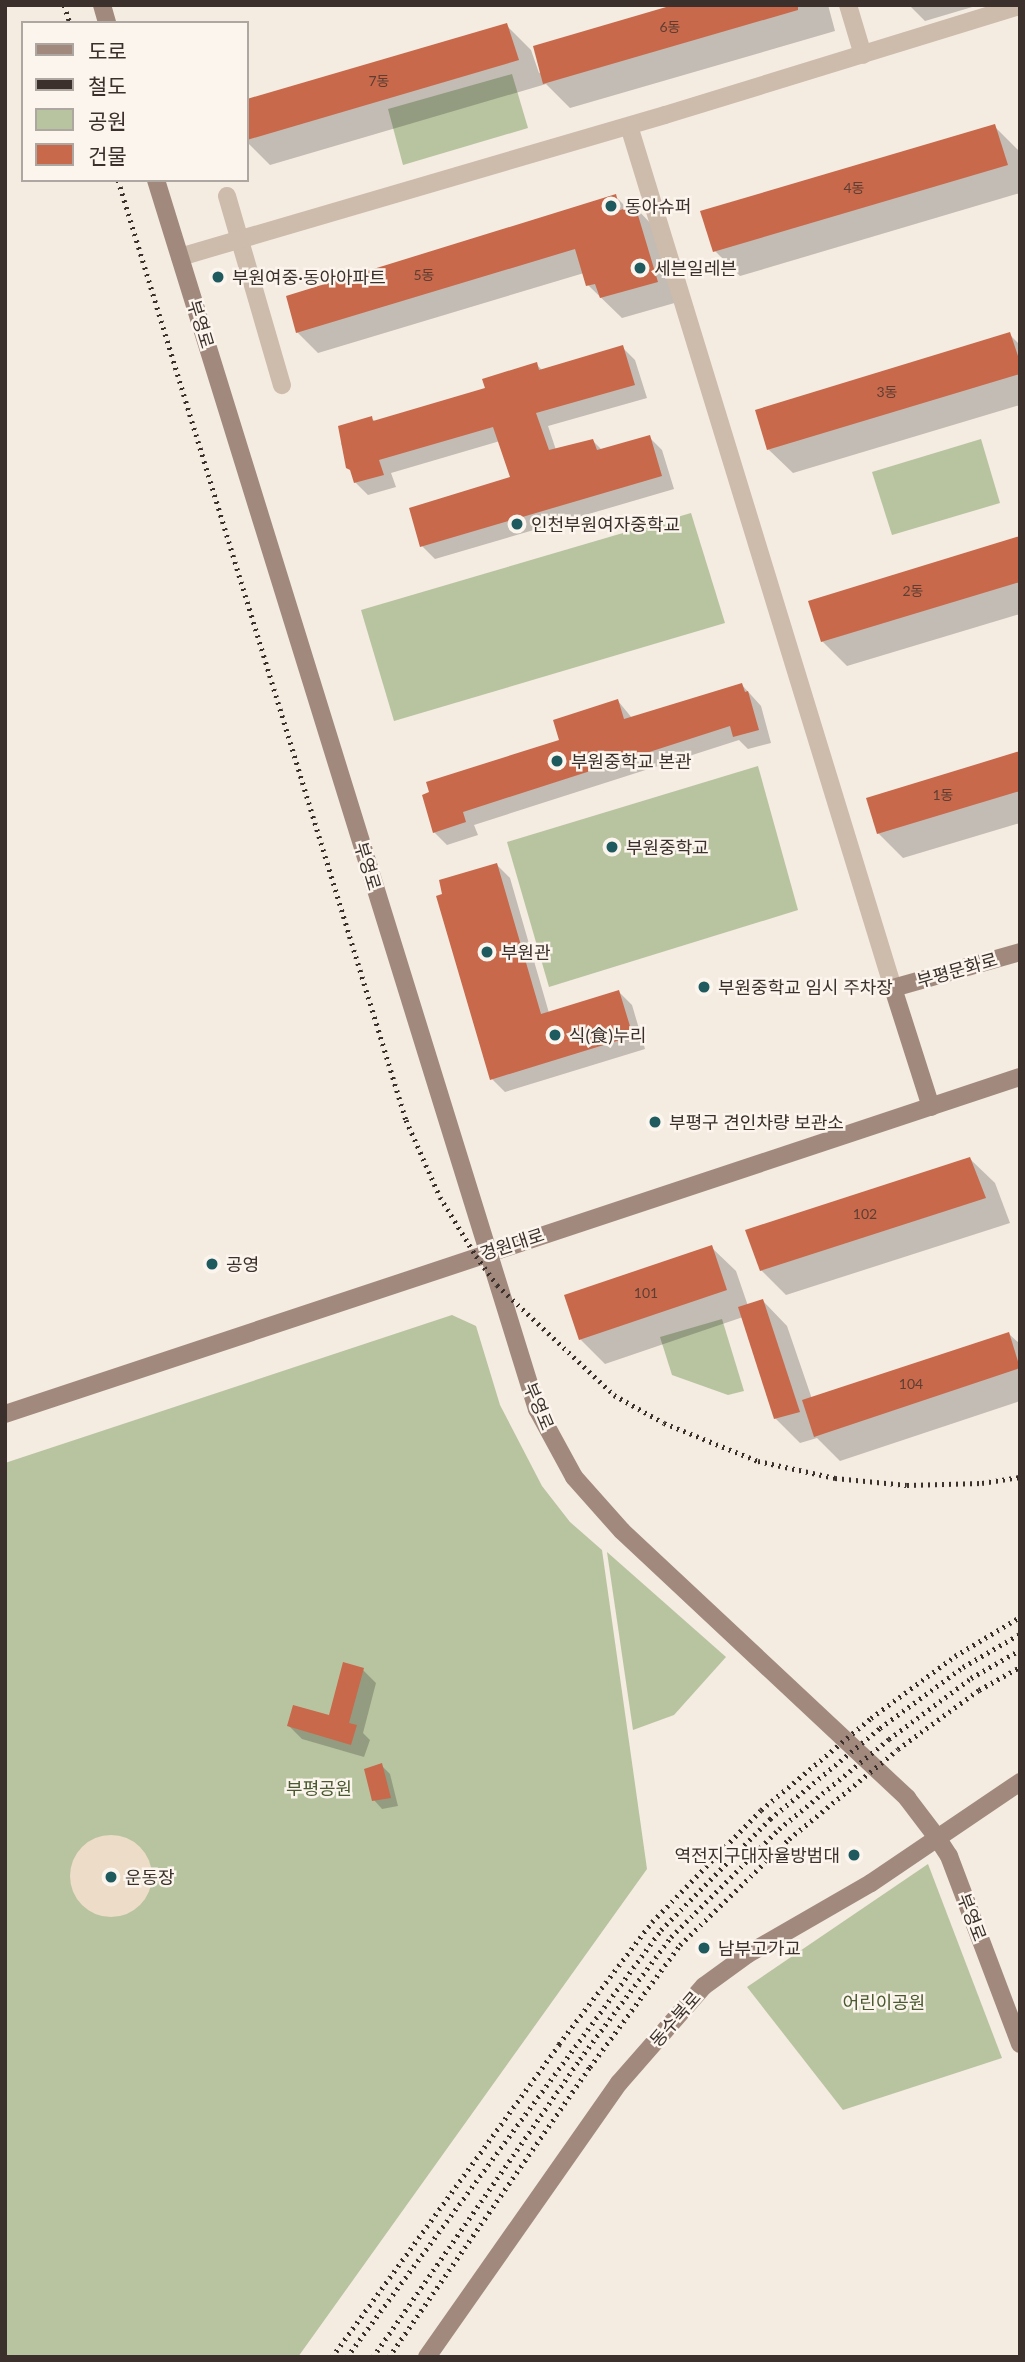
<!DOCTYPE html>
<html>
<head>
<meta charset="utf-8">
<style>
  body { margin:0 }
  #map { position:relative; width:1025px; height:2362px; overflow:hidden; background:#f4ebe1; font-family:Lato,"Noto Sans KR",sans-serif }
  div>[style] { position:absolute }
  .green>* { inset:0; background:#b8c4a0 }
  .plaza>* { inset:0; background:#ecdcc8 }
  .round { border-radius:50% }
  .shadow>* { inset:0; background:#0003 }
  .building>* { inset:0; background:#c8694b }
  .street>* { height:18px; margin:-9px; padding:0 9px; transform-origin:9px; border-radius:9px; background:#cdbbac }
  .secondary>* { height:18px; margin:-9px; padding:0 9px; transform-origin:9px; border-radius:9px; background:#a18a7d }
  .rail>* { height:5px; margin-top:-2.5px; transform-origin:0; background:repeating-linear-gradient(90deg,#3b302b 0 2px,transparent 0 7px) }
  .dots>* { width:19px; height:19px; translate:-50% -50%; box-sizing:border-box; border:4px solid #fbf5ee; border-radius:50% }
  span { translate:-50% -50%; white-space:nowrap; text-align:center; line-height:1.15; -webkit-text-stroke:5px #fbf5ee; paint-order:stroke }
  .number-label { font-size:14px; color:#5e3e33 }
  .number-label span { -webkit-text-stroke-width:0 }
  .poi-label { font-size:18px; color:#3b302b }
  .left { translate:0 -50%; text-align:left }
  .right { translate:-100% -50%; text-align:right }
  .street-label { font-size:18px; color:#3b302b }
  .park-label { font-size:18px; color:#4a5a2e }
  .frame { position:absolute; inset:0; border:7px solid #3b302b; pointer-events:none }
  .legend { position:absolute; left:21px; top:21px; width:228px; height:161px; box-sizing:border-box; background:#fbf5ee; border:2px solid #aea6a0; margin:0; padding:9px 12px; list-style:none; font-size:21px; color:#3b302b }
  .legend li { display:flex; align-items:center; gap:14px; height:35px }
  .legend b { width:35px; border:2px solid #aea6a0 }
</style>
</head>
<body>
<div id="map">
  <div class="green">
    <i style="clip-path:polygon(512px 74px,528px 128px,403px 165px,388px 109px)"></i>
    <i style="clip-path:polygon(981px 439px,1000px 503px,892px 535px,872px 472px)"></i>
    <i style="clip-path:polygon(691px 513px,725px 623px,394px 721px,361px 610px)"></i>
    <i style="clip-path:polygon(758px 766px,798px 910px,549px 987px,507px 842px)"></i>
    <i style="clip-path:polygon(452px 1315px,476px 1326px,500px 1405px,542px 1486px,570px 1522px,602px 1550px,647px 1869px,298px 2357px,5px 2357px,5px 1463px)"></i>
    <i style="clip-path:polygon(722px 1319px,744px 1391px,728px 1395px,672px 1375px,660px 1337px)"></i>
    <i style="clip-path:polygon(607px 1552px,726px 1657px,674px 1715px,633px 1730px)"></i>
    <i style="clip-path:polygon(928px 1864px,1002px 2058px,843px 2110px,747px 1987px)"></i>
  </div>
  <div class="plaza">
    <i class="round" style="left:70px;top:1835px;width:82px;height:82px"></i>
  </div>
  <div class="shadow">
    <i style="clip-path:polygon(680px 5px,828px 5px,835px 31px,570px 108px,546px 84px,270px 165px,247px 142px,247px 101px,506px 25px,531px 50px,539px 73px)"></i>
    <i style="clip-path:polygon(909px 5px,979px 5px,925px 21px)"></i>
    <i style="clip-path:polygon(994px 126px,1019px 151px,1020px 193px,740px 276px,715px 251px,703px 212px)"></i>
    <i style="clip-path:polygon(615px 196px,628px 209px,635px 207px,655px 228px,678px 302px,622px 318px,588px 285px,584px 273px,318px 353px,297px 332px)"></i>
    <i style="clip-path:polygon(1009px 334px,1020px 345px,1020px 405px,793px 473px,768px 449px)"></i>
    <i style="clip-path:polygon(622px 347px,635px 360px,647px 398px,548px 426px,556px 450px,593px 441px,602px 450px,649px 437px,662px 450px,674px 489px,435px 559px,422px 546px,512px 478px,500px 441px,391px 473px,396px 487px,368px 495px,355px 482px,341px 443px,371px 418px,376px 422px,488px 389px,536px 364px,543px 371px)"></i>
    <i style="clip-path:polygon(1020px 538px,1020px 614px,847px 666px,822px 641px)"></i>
    <i style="clip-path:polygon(742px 685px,761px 706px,771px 743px,748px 749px,739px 740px,474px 825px,478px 835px,447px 845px,434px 832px,618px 701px,632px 718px)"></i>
    <i style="clip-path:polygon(1020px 753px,1020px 823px,903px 858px,878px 833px)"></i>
    <i style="clip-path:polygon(497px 865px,510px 878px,549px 1013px,619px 992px,632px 1005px,645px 1049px,505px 1092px,492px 1079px)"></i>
    <i style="clip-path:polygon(970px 1159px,995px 1183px,1010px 1223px,786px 1295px,761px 1270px)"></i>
    <i style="clip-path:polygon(711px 1247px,736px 1271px,748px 1306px,763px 1301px,787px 1326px,812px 1399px,1009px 1334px,1020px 1344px,1020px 1401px,840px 1461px,817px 1438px,800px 1443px,775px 1418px,743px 1317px,605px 1364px,580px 1339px)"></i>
    <i style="clip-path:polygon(363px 1670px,376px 1683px,363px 1733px,370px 1740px,364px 1757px,302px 1739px,289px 1726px,330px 1717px)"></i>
    <i style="clip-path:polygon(381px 1765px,390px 1774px,398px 1806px,382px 1809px,374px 1800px)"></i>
  </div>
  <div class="building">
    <i style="clip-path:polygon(673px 5px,798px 5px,798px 10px,543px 84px,533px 46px)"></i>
    <i style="clip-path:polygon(507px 23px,519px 60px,247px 140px,247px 99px)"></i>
    <i style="clip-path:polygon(995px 124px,1008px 165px,713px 252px,700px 211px)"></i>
    <i style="clip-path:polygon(616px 194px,620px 210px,635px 205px,658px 282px,600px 298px,595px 284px,586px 286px,575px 249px,296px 333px,286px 296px)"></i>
    <i style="clip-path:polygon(1010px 332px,1020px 362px,1020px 374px,767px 450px,755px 410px)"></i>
    <i style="clip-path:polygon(623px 345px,635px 385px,536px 413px,549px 450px,593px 439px,597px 450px,650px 435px,662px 476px,420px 547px,409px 508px,510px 477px,493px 427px,379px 460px,384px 475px,354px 483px,350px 470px,346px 468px,338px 426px,372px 416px,373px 421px,485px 388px,482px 379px,537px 362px,539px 370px)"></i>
    <i style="clip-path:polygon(1020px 536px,1020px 582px,821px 642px,808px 601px)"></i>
    <i style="clip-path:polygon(742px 683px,745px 692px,748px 691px,759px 730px,733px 737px,730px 726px,463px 812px,466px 822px,433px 833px,422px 795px,429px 792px,426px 782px,559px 740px,553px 720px,618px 699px,624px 719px)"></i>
    <i style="clip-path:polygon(1020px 751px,1020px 791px,877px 834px,866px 798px)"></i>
    <i style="clip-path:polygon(497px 863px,541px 1014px,619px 990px,633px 1036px,490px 1080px,436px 896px,442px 894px,439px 880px)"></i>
    <i style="clip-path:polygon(970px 1157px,986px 1198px,760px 1271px,745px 1230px)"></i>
    <i style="clip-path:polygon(712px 1245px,727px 1290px,579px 1340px,564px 1295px)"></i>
    <i style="clip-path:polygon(763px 1299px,800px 1412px,774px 1419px,738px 1307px)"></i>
    <i style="clip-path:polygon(1009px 1332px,1020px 1368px,814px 1437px,802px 1400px)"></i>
    <i style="clip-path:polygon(343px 1662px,364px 1668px,349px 1723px,357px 1725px,351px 1745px,287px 1726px,293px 1705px,329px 1715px)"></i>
    <i style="clip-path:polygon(382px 1763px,391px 1798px,372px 1801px,364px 1769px)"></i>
  </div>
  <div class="street">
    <i style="left:848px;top:5px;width:52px;rotate:73.3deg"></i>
    <i style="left:629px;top:126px;width:902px;rotate:72.97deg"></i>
    <i style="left:227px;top:196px;width:197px;rotate:73.8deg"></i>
    <i style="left:180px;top:257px;width:505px;rotate:-16.32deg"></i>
    <i style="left:665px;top:115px;width:371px;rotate:-17.1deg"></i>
  </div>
  <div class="secondary">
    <i style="left:102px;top:5px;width:19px;rotate:74deg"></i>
    <i style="left:156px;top:180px;width:1287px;rotate:72.78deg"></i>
    <i style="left:537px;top:1409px;width:77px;rotate:61.4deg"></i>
    <i style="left:574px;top:1477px;width:72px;rotate:48.4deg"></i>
    <i style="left:622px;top:1531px;width:391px;rotate:43.1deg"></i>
    <i style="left:907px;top:1798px;width:48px;rotate:52.7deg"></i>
    <i style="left:936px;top:1836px;width:24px;rotate:57deg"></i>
    <i style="left:949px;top:1856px;width:201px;rotate:69.3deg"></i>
    <i style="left:931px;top:1107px;width:125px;rotate:-107.7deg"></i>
    <i style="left:893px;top:988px;width:132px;rotate:-15.8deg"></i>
    <i style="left:5px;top:1414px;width:1069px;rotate:-18.37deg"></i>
    <i style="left:427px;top:2357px;width:335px;rotate:-55deg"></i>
    <i style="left:619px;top:2083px;width:129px;rotate:-48.8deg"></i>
    <i style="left:704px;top:1986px;width:54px;rotate:-36deg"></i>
    <i style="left:748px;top:1954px;width:142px;rotate:-30deg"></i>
    <i style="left:871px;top:1883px;width:180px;rotate:-34.1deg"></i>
  </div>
  <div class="rail">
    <i style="left:64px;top:5px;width:19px;rotate:72deg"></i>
    <i style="left:118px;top:180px;width:983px;rotate:72.97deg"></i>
    <i style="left:406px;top:1120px;width:84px;rotate:66.2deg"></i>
    <i style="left:440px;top:1197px;width:69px;rotate:58.6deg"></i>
    <i style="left:476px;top:1256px;width:36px;rotate:54deg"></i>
    <i style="left:497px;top:1285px;width:161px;rotate:43.2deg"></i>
    <i style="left:614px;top:1395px;width:57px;rotate:29.2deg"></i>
    <i style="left:664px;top:1423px;width:101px;rotate:22deg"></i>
    <i style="left:758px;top:1461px;width:79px;rotate:12.4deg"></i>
    <i style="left:835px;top:1478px;width:72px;rotate:5.6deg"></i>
    <i style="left:907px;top:1485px;width:75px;rotate:-1.5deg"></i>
    <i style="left:982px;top:1483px;width:38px;rotate:-9deg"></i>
    <i style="left:332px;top:2357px;width:387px;rotate:-54deg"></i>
    <i style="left:559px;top:2044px;width:153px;rotate:-52.7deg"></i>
    <i style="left:652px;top:1922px;width:156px;rotate:-45.8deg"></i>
    <i style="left:761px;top:1810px;width:143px;rotate:-39.9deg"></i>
    <i style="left:871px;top:1718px;width:104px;rotate:-36.4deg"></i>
    <i style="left:955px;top:1656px;width:76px;rotate:-31deg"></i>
    <i style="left:347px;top:2357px;width:530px;rotate:-53.67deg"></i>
    <i style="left:661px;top:1930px;width:156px;rotate:-45.5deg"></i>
    <i style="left:770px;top:1819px;width:143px;rotate:-39.6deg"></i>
    <i style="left:880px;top:1728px;width:103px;rotate:-36.3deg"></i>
    <i style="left:963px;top:1667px;width:66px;rotate:-30.1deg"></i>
    <i style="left:373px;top:2357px;width:363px;rotate:-55.2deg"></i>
    <i style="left:580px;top:2059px;width:152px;rotate:-53.3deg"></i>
    <i style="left:671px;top:1937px;width:153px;rotate:-45deg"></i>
    <i style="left:779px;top:1829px;width:142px;rotate:-39.3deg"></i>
    <i style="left:889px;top:1739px;width:102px;rotate:-36.6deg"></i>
    <i style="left:971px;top:1678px;width:56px;rotate:-29.7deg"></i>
    <i style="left:389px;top:2357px;width:353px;rotate:-55.3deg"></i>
    <i style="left:590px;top:2067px;width:152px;rotate:-53.6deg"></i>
    <i style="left:680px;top:1945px;width:152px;rotate:-44.2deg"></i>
    <i style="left:789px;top:1839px;width:141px;rotate:-39.5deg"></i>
    <i style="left:898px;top:1749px;width:100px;rotate:-36.1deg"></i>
    <i style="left:979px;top:1690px;width:47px;rotate:-29.3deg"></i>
  </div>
  <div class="dots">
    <i style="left:611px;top:206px;background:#1f5a5e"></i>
    <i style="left:640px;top:268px;background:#1f5a5e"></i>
    <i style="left:218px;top:277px;background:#1f5a5e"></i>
    <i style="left:517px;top:524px;background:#1f5a5e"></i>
    <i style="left:557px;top:761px;background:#1f5a5e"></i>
    <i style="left:612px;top:847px;background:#1f5a5e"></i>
    <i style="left:487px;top:952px;background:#1f5a5e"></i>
    <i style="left:704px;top:987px;background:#1f5a5e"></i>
    <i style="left:555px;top:1035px;background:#1f5a5e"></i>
    <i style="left:655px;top:1122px;background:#1f5a5e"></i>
    <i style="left:212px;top:1264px;background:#1f5a5e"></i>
    <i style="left:854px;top:1855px;background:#1f5a5e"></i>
    <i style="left:111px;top:1877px;background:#1f5a5e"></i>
    <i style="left:704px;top:1948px;background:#1f5a5e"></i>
  </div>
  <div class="number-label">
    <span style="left:670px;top:27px">6동</span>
    <span style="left:379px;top:81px">7동</span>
    <span style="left:854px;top:188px">4동</span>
    <span style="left:424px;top:275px">5동</span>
    <span style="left:887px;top:392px">3동</span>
    <span style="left:913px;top:591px">2동</span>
    <span style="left:943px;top:795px">1동</span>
    <span style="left:865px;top:1214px">102</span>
    <span style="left:646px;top:1293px">101</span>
    <span style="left:911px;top:1384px">104</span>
  </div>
  <div class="poi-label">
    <span class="left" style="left:625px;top:206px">동아슈퍼</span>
    <span class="left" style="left:654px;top:268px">세븐일레븐</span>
    <span class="left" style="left:232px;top:277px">부원여중·동아아파트</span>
    <span class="left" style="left:531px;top:524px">인천부원여자중학교</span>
    <span class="left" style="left:571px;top:761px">부원중학교 본관</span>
    <span class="left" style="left:626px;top:847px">부원중학교</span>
    <span class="left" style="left:501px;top:952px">부원관</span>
    <span class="left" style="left:718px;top:987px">부원중학교 임시 주차장</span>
    <span class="left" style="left:569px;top:1035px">식(食)누리</span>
    <span class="left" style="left:669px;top:1122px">부평구 견인차량 보관소</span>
    <span class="left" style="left:226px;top:1264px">공영</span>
    <span class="right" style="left:840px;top:1855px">역전지구대자율방범대</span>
    <span class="left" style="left:125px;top:1877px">운동장</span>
    <span class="left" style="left:718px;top:1948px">남부고가교</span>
  </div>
  <div class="street-label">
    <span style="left:201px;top:324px;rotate:73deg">부영로</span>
    <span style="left:368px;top:866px;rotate:73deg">부영로</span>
    <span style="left:957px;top:970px;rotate:-16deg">부평문화로</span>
    <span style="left:512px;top:1244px;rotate:-18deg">경원대로</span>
    <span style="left:539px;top:1406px;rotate:67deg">부영로</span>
    <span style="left:972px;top:1917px;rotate:69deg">부영로</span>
    <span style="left:675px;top:2019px;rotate:-49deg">동수북로</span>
  </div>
  <div class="park-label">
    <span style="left:319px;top:1788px">부평공원</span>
    <span style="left:884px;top:2002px">어린이공원</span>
  </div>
  <div class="frame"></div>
  <ul class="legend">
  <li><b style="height:9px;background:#a18a7d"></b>도로</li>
  <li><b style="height:9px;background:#3b302b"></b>철도</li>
  <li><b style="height:19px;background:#b8c4a0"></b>공원</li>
  <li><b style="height:19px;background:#c8694b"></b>건물</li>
  </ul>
</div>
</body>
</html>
